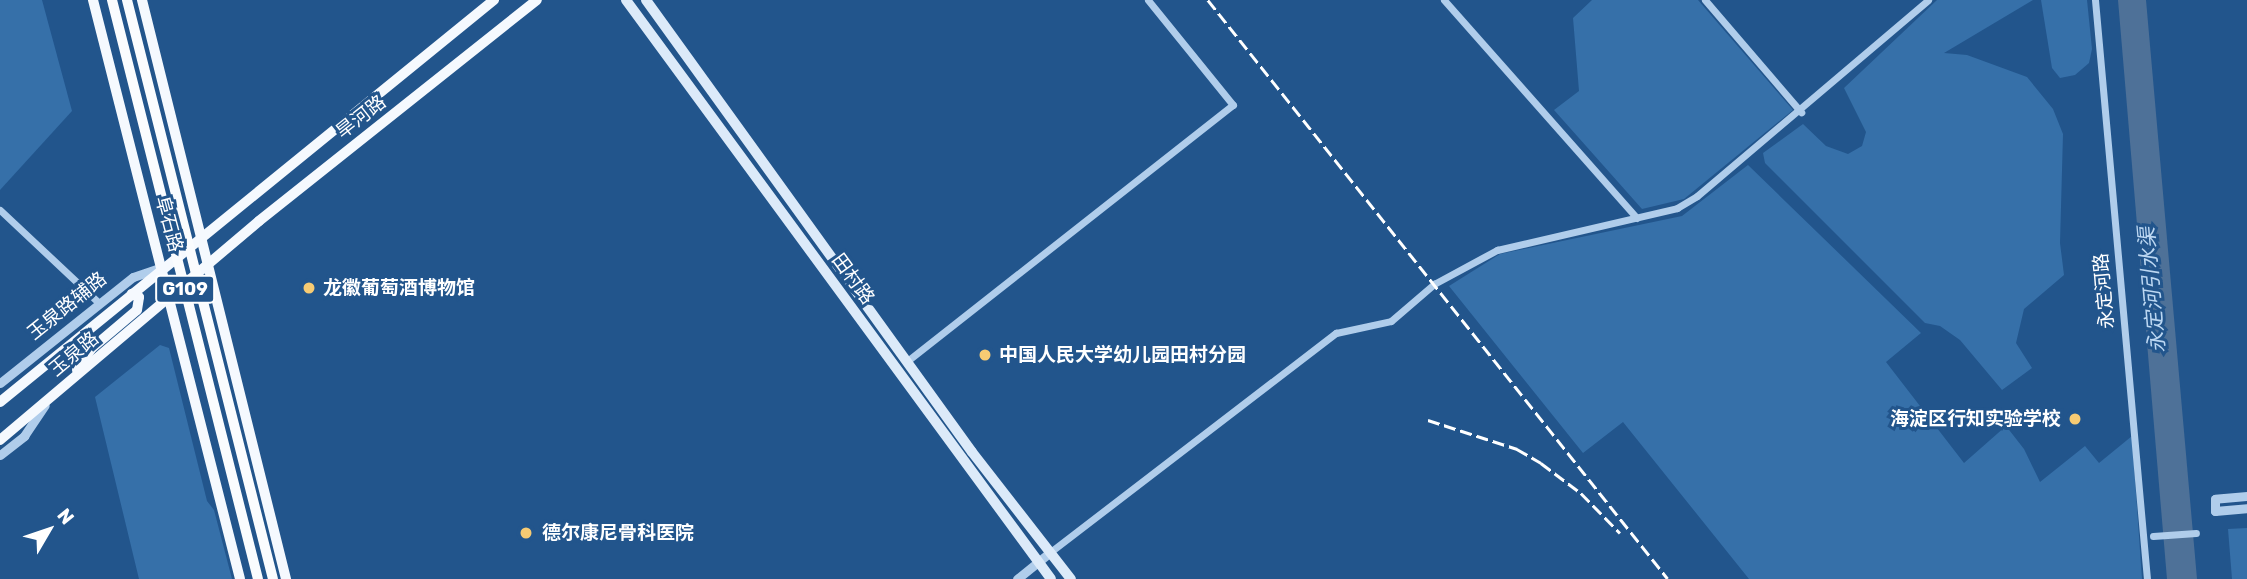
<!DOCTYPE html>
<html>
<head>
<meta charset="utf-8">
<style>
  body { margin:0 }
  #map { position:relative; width:2247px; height:579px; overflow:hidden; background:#22558c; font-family:Rubik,"Noto Sans SC",sans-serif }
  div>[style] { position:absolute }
  .green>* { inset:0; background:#3670a9 }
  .water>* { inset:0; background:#4e7198 }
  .minor>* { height:7px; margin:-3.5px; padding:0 3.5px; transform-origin:3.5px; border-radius:3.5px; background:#b0cdeb }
  .tertiary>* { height:9px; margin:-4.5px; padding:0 4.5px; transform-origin:4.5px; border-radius:4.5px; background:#b0cdeb }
  .secondary>* { height:10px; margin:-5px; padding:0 5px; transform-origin:5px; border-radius:5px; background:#dceaf9 }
  .primary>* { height:10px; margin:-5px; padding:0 5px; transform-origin:5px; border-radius:5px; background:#f5f9fe }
  .rail>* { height:2.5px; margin-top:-1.25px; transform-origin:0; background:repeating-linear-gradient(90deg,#fff 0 12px,transparent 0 17px) }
  .trunk-bridge>* { height:10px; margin:-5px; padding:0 5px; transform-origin:5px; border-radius:5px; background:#fafcfe }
  .dots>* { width:19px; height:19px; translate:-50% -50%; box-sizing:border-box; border:4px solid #22558c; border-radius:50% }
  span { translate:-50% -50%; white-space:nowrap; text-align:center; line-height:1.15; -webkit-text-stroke:6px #22558c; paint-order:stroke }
  .shield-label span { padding:2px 5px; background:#22558c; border:2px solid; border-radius:5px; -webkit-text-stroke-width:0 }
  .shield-label { font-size:18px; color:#fff; font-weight:700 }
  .street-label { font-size:19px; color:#fff }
  .poi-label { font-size:19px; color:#fff; font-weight:700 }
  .left { translate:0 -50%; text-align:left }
  .right { translate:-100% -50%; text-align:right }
  .water-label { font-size:21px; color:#bcd7f2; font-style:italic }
  .north { position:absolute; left:14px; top:495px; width:70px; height:70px; -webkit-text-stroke:5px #22558c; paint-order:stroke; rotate:51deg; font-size:19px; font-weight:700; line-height:28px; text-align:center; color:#fff }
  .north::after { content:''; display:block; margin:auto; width:24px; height:32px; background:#fff; clip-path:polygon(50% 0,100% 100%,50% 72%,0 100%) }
</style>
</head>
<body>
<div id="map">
  <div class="green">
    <i style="clip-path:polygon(0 0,42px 0,72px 111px,0 190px)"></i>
    <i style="clip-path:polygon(1592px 0,1698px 0,1793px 110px,1684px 199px,1642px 209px,1554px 110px,1579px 91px,1573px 18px)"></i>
    <i style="clip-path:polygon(1937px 0,2033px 0,1944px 53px,1967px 55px,2027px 77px,2053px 109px,2063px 134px,2060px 243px,2064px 275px,2024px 309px,2016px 343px,2032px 368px,2002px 390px,1960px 340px,1940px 326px,1925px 323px,1765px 163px,1763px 153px,1803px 124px,1826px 146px,1848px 154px,1862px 146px,1866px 132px,1844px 88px)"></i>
    <i style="clip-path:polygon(2041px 0,2087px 0,2092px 49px,2089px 63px,2075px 75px,2060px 78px,2052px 68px)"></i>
    <i style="clip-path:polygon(1748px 165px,1921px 333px,1886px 362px,1964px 463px,2006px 426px,2024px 449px,2040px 482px,2085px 446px,2099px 463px,2132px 436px,2142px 579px,1749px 579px,1623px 422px,1583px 453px,1449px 286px,1500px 254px,1682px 216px)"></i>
    <i style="clip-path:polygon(160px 345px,169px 348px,207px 501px,214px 510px,232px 579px,139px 579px,95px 397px)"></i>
    <i style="clip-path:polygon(2247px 528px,2247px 579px,2232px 579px,2228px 529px)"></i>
  </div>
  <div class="water">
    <i style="clip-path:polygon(2118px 0,2146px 0,2197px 579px,2167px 579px)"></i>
  </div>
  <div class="minor">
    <i style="left:1444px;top:0;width:291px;rotate:48.5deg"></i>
    <i style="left:1705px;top:0;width:148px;rotate:49.4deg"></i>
    <i style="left:2095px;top:0;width:581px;rotate:84.87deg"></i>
    <i style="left:0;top:210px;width:136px;rotate:43.2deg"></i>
    <i style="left:906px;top:362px;width:416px;rotate:-38.2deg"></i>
    <i style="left:1233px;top:105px;width:135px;rotate:-129deg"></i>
    <i style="left:2153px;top:536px;width:43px;rotate:-4deg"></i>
    <i style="left:1049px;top:553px;width:362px;rotate:-37.5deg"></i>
    <i style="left:1336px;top:333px;width:56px;rotate:-12.3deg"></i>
    <i style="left:1391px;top:321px;width:57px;rotate:-40.7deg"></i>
    <i style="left:1434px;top:284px;width:72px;rotate:-28.4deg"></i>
    <i style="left:1497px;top:250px;width:185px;rotate:-13.1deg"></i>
    <i style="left:1677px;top:208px;width:23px;rotate:-31deg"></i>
    <i style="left:1697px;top:196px;width:303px;rotate:-40.3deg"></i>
  </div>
  <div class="tertiary">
    <i style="left:0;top:383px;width:170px;rotate:-38.6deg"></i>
    <i style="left:133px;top:277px;width:31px;rotate:-19deg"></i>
    <i style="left:0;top:455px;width:31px;rotate:-38deg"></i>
    <i style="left:24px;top:436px;width:37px;rotate:-56deg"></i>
    <i style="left:2247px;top:496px;width:32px;rotate:175deg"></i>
    <i style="left:2215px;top:499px;width:12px;rotate:90deg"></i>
    <i style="left:2215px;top:511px;width:32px;rotate:-5deg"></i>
    <i style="left:1017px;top:579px;width:41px;rotate:-39.1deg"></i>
  </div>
  <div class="secondary">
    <i style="left:626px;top:0;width:718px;rotate:53.72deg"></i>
    <i style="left:646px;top:0;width:557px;rotate:54.2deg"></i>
    <i style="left:972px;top:452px;width:161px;rotate:52.1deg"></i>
  </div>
  <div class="primary">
    <i style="left:93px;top:0;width:597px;rotate:75.75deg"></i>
    <i style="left:142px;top:0;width:597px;rotate:76.03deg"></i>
    <i style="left:77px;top:370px;width:25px;rotate:-56deg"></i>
    <i style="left:91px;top:349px;width:60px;rotate:-40.3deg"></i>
    <i style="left:137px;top:310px;width:13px;rotate:-81deg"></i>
    <i style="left:139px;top:297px;width:8px;rotate:-157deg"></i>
    <i style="left:0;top:402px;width:637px;rotate:-39.14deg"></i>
    <i style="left:0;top:440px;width:339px;rotate:-40.2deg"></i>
    <i style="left:259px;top:221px;width:355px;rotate:-38.5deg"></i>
  </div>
  <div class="rail">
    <i style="left:1208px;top:0;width:739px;rotate:51.53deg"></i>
    <i style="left:1428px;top:420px;width:94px;rotate:18deg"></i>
    <i style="left:1517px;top:449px;width:28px;rotate:30deg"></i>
    <i style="left:1541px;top:463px;width:50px;rotate:36.9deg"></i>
    <i style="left:1581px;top:493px;width:56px;rotate:45.7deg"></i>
  </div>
  <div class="trunk-bridge">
    <i style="left:112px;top:0;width:597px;rotate:75.85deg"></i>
    <i style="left:127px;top:0;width:597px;rotate:75.85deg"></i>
  </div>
  <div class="dots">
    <i style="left:309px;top:288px;background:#f7cb73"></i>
    <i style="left:985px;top:355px;background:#f7cb73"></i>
    <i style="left:2075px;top:419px;background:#f7cb73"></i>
    <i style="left:526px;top:533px;background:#f7cb73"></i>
  </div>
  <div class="shield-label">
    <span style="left:185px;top:289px">G109</span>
  </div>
  <div class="street-label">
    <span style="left:361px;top:117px;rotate:-38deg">旱河路</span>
    <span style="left:169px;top:224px;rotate:75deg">阜石路</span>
    <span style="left:853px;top:279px;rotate:54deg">田村路</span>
    <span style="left:2104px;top:291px;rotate:-95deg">永定河路</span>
    <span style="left:67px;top:306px;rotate:-39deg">玉泉路辅路</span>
    <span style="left:74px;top:354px;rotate:-40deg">玉泉路</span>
  </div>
  <div class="poi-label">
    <span class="left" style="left:323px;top:288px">龙徽葡萄酒博物馆</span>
    <span class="left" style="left:999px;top:355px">中国人民大学幼儿园田村分园</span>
    <span class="right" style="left:2061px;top:419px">海淀区行知实验学校</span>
    <span class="left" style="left:542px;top:533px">德尔康尼骨科医院</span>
  </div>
  <div class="water-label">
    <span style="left:2152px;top:290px;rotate:-95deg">永定河引水渠</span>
  </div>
  <div class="north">N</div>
</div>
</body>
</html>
